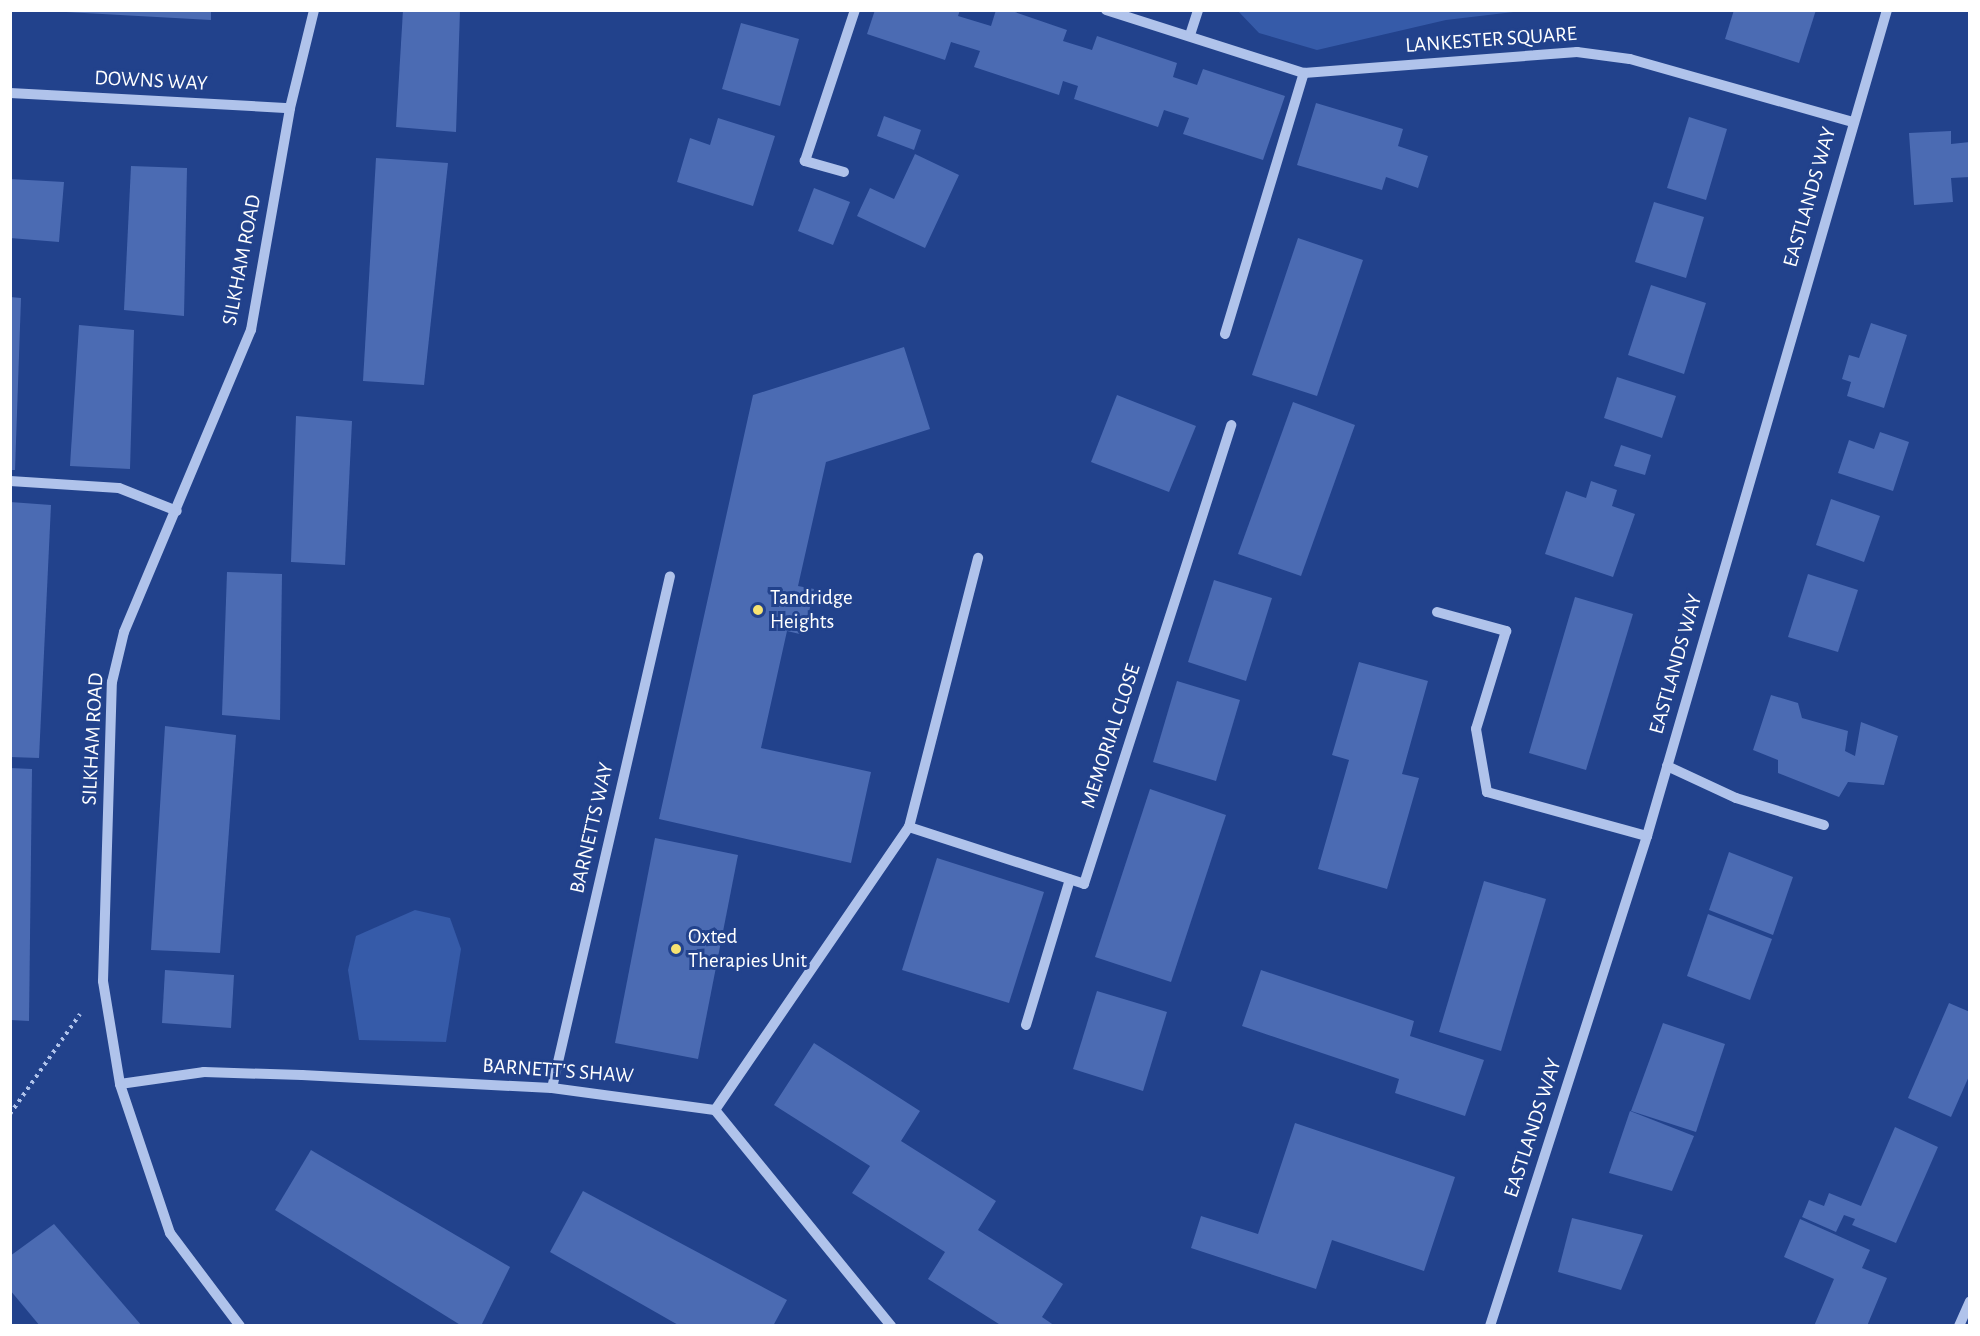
<!DOCTYPE html>
<html>
<head>
<meta charset="utf-8">
<style>
  body { margin:0 }
  #map { position:relative; width:1980px; height:1336px; overflow:hidden; background:#22428c; font-family:"Alegreya Sans",sans-serif }
  div>[style] { position:absolute }
  .green>* { inset:0; background:#365ba9 }
  .building>* { inset:0; background:#4b6bb3 }
  .path>* { height:4px; margin-top:-2px; transform-origin:0; background:repeating-linear-gradient(90deg,#b0c3eb 0 3px,transparent 0 7.5px) }
  .minor>* { height:10px; margin:-5px; padding:0 5px; transform-origin:5px; border-radius:5px; background:#b0c3eb }
  .dots>* { width:16px; height:16px; translate:-50% -50%; box-sizing:border-box; border:3px solid #22428c; border-radius:50% }
  span { translate:-50% -50%; white-space:nowrap; text-align:center; line-height:1.15; -webkit-text-stroke:6px #22428c; paint-order:stroke }
  .street-label { font-size:21px; color:#fff }
  .poi-label { font-size:21px; color:#fff }
  .left { translate:0 -50%; text-align:left }
  .frame { position:absolute; inset:0; border:12px solid #fff; pointer-events:none }
</style>
</head>
<body>
<div id="map">
  <div class="green">
    <i style="clip-path:polygon(1238px 11px,1522px 11px,1446px 20px,1317px 50px,1259px 33px)"></i>
    <i style="clip-path:polygon(415px 910px,450px 918px,461px 949px,446px 1042px,359px 1040px,348px 970px,356px 936px)"></i>
  </div>
  <div class="building">
    <i style="clip-path:polygon(66px 10px,211px 10px,211px 20px,66px 12px)"></i>
    <i style="clip-path:polygon(403px 10px,460px 10px,456px 132px,396px 127px)"></i>
    <i style="clip-path:polygon(875px 10px,960px 10px,958px 16px,991px 26px,996px 10px,1009px 10px,1067px 30px,1063px 41px,1092px 50px,1097px 36px,1177px 63px,1173px 77px,1197px 85px,1203px 69px,1285px 96px,1263px 160px,1183px 134px,1189px 118px,1164px 110px,1158px 127px,1074px 99px,1078px 86px,1063px 81px,1059px 95px,974px 67px,980px 51px,951px 42px,945px 60px,867px 34px)"></i>
    <i style="clip-path:polygon(1734px 10px,1816px 10px,1799px 63px,1725px 39px)"></i>
    <i style="clip-path:polygon(741px 23px,799px 39px,780px 106px,722px 89px)"></i>
    <i style="clip-path:polygon(1316px 103px,1403px 129px,1398px 146px,1428px 156px,1418px 188px,1386px 177px,1382px 190px,1297px 165px)"></i>
    <i style="clip-path:polygon(884px 116px,921px 130px,914px 150px,877px 136px)"></i>
    <i style="clip-path:polygon(1689px 117px,1727px 129px,1706px 200px,1667px 188px)"></i>
    <i style="clip-path:polygon(718px 118px,775px 136px,753px 206px,677px 182px,690px 138px,710px 145px)"></i>
    <i style="clip-path:polygon(1951px 131px,1951px 144px,1970px 142px,1970px 177px,1951px 178px,1953px 202px,1914px 205px,1909px 133px)"></i>
    <i style="clip-path:polygon(915px 154px,959px 175px,925px 248px,857px 216px,870px 188px,894px 199px)"></i>
    <i style="clip-path:polygon(376px 158px,448px 163px,424px 385px,363px 381px)"></i>
    <i style="clip-path:polygon(131px 166px,187px 168px,184px 316px,124px 310px)"></i>
    <i style="clip-path:polygon(10px 179px,64px 182px,59px 242px,10px 238px)"></i>
    <i style="clip-path:polygon(814px 188px,850px 202px,833px 245px,798px 231px)"></i>
    <i style="clip-path:polygon(1654px 202px,1704px 217px,1686px 278px,1635px 262px)"></i>
    <i style="clip-path:polygon(1298px 238px,1363px 260px,1317px 396px,1252px 375px)"></i>
    <i style="clip-path:polygon(1651px 285px,1706px 303px,1684px 374px,1628px 355px)"></i>
    <i style="clip-path:polygon(10px 297px,21px 298px,15px 470px,10px 470px)"></i>
    <i style="clip-path:polygon(1871px 323px,1907px 335px,1884px 408px,1847px 396px,1851px 382px,1842px 379px,1849px 355px,1859px 358px)"></i>
    <i style="clip-path:polygon(79px 325px,134px 330px,130px 469px,70px 466px)"></i>
    <i style="clip-path:polygon(904px 347px,930px 429px,826px 462px,798px 586px,814px 589px,804px 635px,787px 631px,761px 748px,871px 772px,851px 863px,659px 819px,753px 395px)"></i>
    <i style="clip-path:polygon(1617px 377px,1676px 396px,1662px 438px,1604px 418px)"></i>
    <i style="clip-path:polygon(1117px 395px,1196px 426px,1169px 492px,1091px 462px)"></i>
    <i style="clip-path:polygon(1293px 402px,1355px 425px,1301px 576px,1238px 554px)"></i>
    <i style="clip-path:polygon(296px 416px,352px 421px,345px 565px,291px 562px)"></i>
    <i style="clip-path:polygon(1880px 432px,1909px 442px,1893px 491px,1838px 473px,1849px 440px,1874px 449px)"></i>
    <i style="clip-path:polygon(1621px 445px,1651px 455px,1645px 475px,1614px 466px)"></i>
    <i style="clip-path:polygon(1591px 481px,1617px 490px,1612px 506px,1635px 514px,1613px 577px,1545px 554px,1566px 491px,1586px 498px)"></i>
    <i style="clip-path:polygon(1831px 499px,1880px 516px,1864px 562px,1816px 545px)"></i>
    <i style="clip-path:polygon(10px 502px,51px 505px,39px 758px,10px 757px)"></i>
    <i style="clip-path:polygon(227px 572px,282px 574px,280px 720px,222px 715px)"></i>
    <i style="clip-path:polygon(1808px 574px,1858px 590px,1838px 652px,1788px 637px)"></i>
    <i style="clip-path:polygon(1214px 580px,1272px 598px,1246px 681px,1188px 662px)"></i>
    <i style="clip-path:polygon(1575px 597px,1633px 614px,1586px 770px,1529px 753px)"></i>
    <i style="clip-path:polygon(1359px 662px,1428px 681px,1402px 774px,1419px 778px,1387px 889px,1318px 869px,1349px 760px,1332px 755px)"></i>
    <i style="clip-path:polygon(1177px 681px,1240px 700px,1216px 781px,1153px 762px)"></i>
    <i style="clip-path:polygon(1771px 695px,1798px 703px,1802px 718px,1848px 731px,1845px 751px,1855px 756px,1861px 722px,1898px 736px,1884px 785px,1848px 782px,1839px 797px,1778px 773px,1778px 760px,1753px 750px)"></i>
    <i style="clip-path:polygon(165px 726px,236px 735px,220px 953px,151px 950px)"></i>
    <i style="clip-path:polygon(10px 768px,32px 769px,29px 1021px,10px 1020px)"></i>
    <i style="clip-path:polygon(1150px 789px,1226px 815px,1171px 982px,1095px 957px)"></i>
    <i style="clip-path:polygon(655px 838px,738px 855px,698px 1059px,615px 1043px)"></i>
    <i style="clip-path:polygon(1729px 852px,1793px 877px,1773px 935px,1709px 910px)"></i>
    <i style="clip-path:polygon(937px 858px,1044px 892px,1009px 1003px,902px 970px)"></i>
    <i style="clip-path:polygon(1484px 881px,1546px 899px,1501px 1051px,1439px 1032px)"></i>
    <i style="clip-path:polygon(1708px 914px,1772px 939px,1750px 1000px,1687px 976px)"></i>
    <i style="clip-path:polygon(165px 970px,234px 975px,231px 1028px,162px 1023px)"></i>
    <i style="clip-path:polygon(1261px 970px,1414px 1021px,1410px 1036px,1484px 1060px,1465px 1116px,1395px 1093px,1399px 1079px,1242px 1026px)"></i>
    <i style="clip-path:polygon(1097px 991px,1167px 1012px,1143px 1091px,1073px 1069px)"></i>
    <i style="clip-path:polygon(1949px 1003px,1970px 1012px,1970px 1074px,1951px 1117px,1908px 1098px)"></i>
    <i style="clip-path:polygon(1663px 1023px,1725px 1044px,1696px 1132px,1631px 1111px)"></i>
    <i style="clip-path:polygon(814px 1043px,920px 1111px,901px 1141px,996px 1201px,978px 1230px,1063px 1284px,1042px 1317px,1055px 1326px,1002px 1326px,928px 1279px,945px 1252px,852px 1193px,870px 1166px,774px 1105px)"></i>
    <i style="clip-path:polygon(1630px 1111px,1694px 1136px,1672px 1191px,1609px 1173px)"></i>
    <i style="clip-path:polygon(1295px 1123px,1455px 1177px,1424px 1271px,1332px 1240px,1316px 1289px,1191px 1248px,1201px 1216px,1258px 1234px)"></i>
    <i style="clip-path:polygon(1895px 1127px,1938px 1147px,1896px 1243px,1852px 1225px,1855px 1219px,1844px 1215px,1836px 1232px,1802px 1217px,1809px 1200px,1824px 1206px,1829px 1193px,1861px 1206px)"></i>
    <i style="clip-path:polygon(311px 1150px,510px 1267px,481px 1326px,462px 1326px,275px 1210px)"></i>
    <i style="clip-path:polygon(583px 1191px,787px 1300px,773px 1326px,680px 1326px,550px 1252px)"></i>
    <i style="clip-path:polygon(1572px 1218px,1643px 1235px,1621px 1290px,1558px 1272px)"></i>
    <i style="clip-path:polygon(1800px 1219px,1870px 1250px,1862px 1268px,1887px 1278px,1867px 1326px,1814px 1326px,1834px 1279px,1784px 1257px)"></i>
    <i style="clip-path:polygon(54px 1224px,142px 1326px,40px 1326px,10px 1290px,10px 1256px)"></i>
  </div>
  <div class="path">
    <i style="left:10px;top:1114px;width:122px;rotate:-55deg"></i>
  </div>
  <div class="minor">
    <i style="left:1106px;top:10px;width:208px;rotate:17.7deg"></i>
    <i style="left:1304px;top:73px;width:274px;rotate:-4.4deg"></i>
    <i style="left:1577px;top:52px;width:53px;rotate:7.5deg"></i>
    <i style="left:1630px;top:59px;width:231px;rotate:15.8deg"></i>
    <i style="left:1190px;top:35px;width:26px;rotate:-72deg"></i>
    <i style="left:10px;top:93px;width:280px;rotate:3.1deg"></i>
    <i style="left:844px;top:172px;width:41px;rotate:-164.2deg"></i>
    <i style="left:805px;top:161px;width:159px;rotate:-71.7deg"></i>
    <i style="left:1225px;top:334px;width:273px;rotate:-73.2deg"></i>
    <i style="left:10px;top:481px;width:109px;rotate:3.7deg"></i>
    <i style="left:119px;top:488px;width:62px;rotate:21.6deg"></i>
    <i style="left:1437px;top:612px;width:72px;rotate:15.4deg"></i>
    <i style="left:1506px;top:631px;width:102px;rotate:107deg"></i>
    <i style="left:1476px;top:729px;width:64px;rotate:80.1deg"></i>
    <i style="left:1487px;top:792px;width:166px;rotate:15.4deg"></i>
    <i style="left:1667px;top:766px;width:76px;rotate:24.9deg"></i>
    <i style="left:1736px;top:798px;width:92px;rotate:17.1deg"></i>
    <i style="left:909px;top:827px;width:184px;rotate:18deg"></i>
    <i style="left:1084px;top:884px;width:482px;rotate:-72.2deg"></i>
    <i style="left:1026px;top:1025px;width:152px;rotate:-73.2deg"></i>
    <i style="left:120px;top:1084px;width:85px;rotate:-8.1deg"></i>
    <i style="left:204px;top:1072px;width:98px;rotate:1.8deg"></i>
    <i style="left:302px;top:1075px;width:250px;rotate:3deg"></i>
    <i style="left:552px;top:1088px;width:164px;rotate:7.7deg"></i>
    <i style="left:715px;top:1110px;width:279px;rotate:50.8deg"></i>
    <i style="left:552px;top:1088px;width:525px;rotate:-77.02deg"></i>
    <i style="left:715px;top:1110px;width:343px;rotate:-55.6deg"></i>
    <i style="left:909px;top:827px;width:278px;rotate:-75.6deg"></i>
    <i style="left:240px;top:1326px;width:116px;rotate:-127deg"></i>
    <i style="left:170px;top:1233px;width:157px;rotate:-108.6deg"></i>
    <i style="left:120px;top:1084px;width:104px;rotate:-99.4deg"></i>
    <i style="left:103px;top:981px;width:299px;rotate:-88.3deg"></i>
    <i style="left:112px;top:682px;width:51px;rotate:-76.5deg"></i>
    <i style="left:124px;top:632px;width:328px;rotate:-67.2deg"></i>
    <i style="left:251px;top:330px;width:225px;rotate:-80deg"></i>
    <i style="left:290px;top:108px;width:101px;rotate:-76.2deg"></i>
    <i style="left:1490px;top:1326px;width:515px;rotate:-72.23deg"></i>
    <i style="left:1647px;top:836px;width:860px;rotate:-73.8deg"></i>
    <i style="left:1959px;top:1326px;width:27px;rotate:-66deg"></i>
  </div>
  <div class="dots">
    <i style="left:758px;top:610px;background:#f7e372"></i>
    <i style="left:676px;top:949px;background:#f7e372"></i>
  </div>
  <div class="street-label">
    <span style="left:1491px;top:40px;rotate:-4deg">LANKESTER SQUARE</span>
    <span style="left:151px;top:81px;rotate:3deg">DOWNS WAY</span>
    <span style="left:1810px;top:197px;rotate:-74deg">EASTLANDS WAY</span>
    <span style="left:242px;top:260px;rotate:-79deg">SILKHAM ROAD</span>
    <span style="left:1676px;top:664px;rotate:-74deg">EASTLANDS WAY</span>
    <span style="left:1111px;top:736px;rotate:-72deg">MEMORIAL CLOSE</span>
    <span style="left:93px;top:739px;rotate:-87deg">SILKHAM ROAD</span>
    <span style="left:592px;top:828px;rotate:-77deg">BARNETTS WAY</span>
    <span style="left:558px;top:1071px;rotate:4deg">BARNETT'S SHAW</span>
    <span style="left:1533px;top:1128px;rotate:-72deg">EASTLANDS WAY</span>
  </div>
  <div class="poi-label">
    <span class="left" style="left:770px;top:610px">Tandridge<br>Heights</span>
    <span class="left" style="left:688px;top:949px">Oxted<br>Therapies Unit</span>
  </div>
  <div class="frame"></div>
</div>
</body>
</html>
